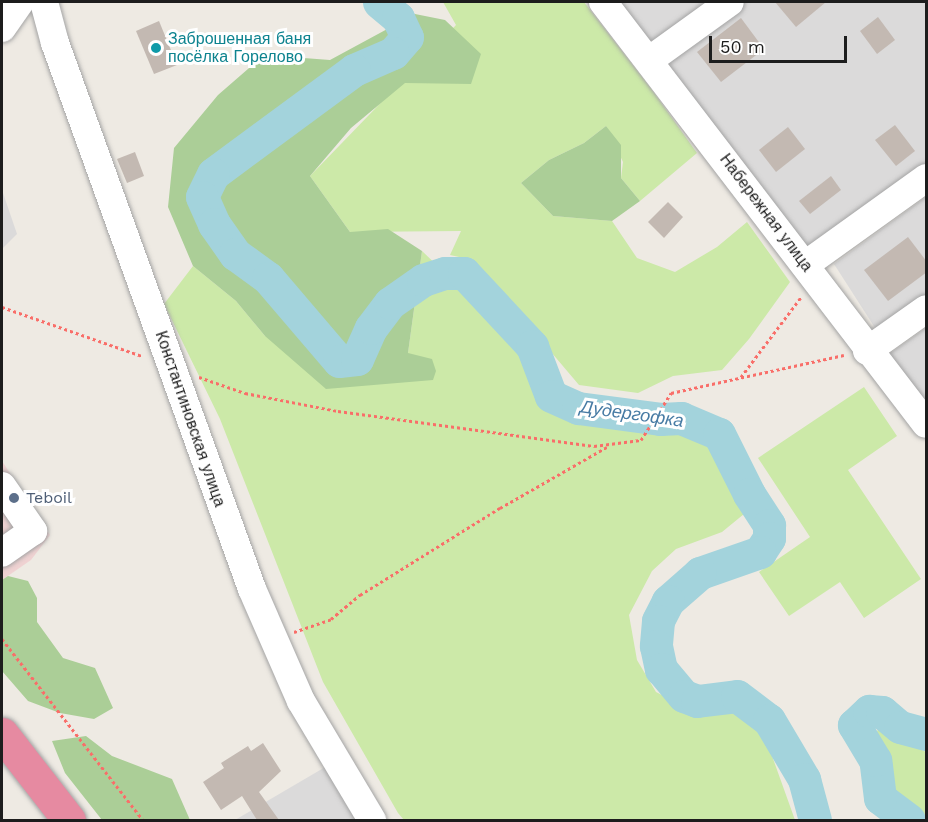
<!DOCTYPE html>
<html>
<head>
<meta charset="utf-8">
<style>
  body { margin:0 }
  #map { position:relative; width:928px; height:822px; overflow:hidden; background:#eeeae3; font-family:"Work Sans",sans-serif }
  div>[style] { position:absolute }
  .residential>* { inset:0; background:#dbdada }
  .commercial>* { inset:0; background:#efd2d2 }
  .grass>* { inset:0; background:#cce9a8 }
  .forest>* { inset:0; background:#abce97 }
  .river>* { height:33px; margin:-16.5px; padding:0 16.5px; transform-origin:16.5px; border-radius:16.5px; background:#a3d3dc }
  .building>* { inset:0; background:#c3b9b2 }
  .path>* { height:3px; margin-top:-1.5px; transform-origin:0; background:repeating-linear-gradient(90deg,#f96e69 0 3px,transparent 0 6px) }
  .roads { filter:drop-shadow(0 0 2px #a4a4a4) drop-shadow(0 0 2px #a4a4a4) }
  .minor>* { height:28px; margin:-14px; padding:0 14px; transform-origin:14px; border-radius:14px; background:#fff }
  .highway>* { height:33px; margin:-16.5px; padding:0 16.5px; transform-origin:16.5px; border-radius:16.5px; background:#e68aa1 }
  .dots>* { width:16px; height:16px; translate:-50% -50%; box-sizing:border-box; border:3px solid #fff; border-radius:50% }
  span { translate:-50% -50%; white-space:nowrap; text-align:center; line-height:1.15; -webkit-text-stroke:6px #fff; paint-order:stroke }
  .culture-label { font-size:16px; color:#0d838f }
  .left { translate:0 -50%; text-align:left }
  .street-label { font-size:16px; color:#1d1d1d }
  .service-label { font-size:16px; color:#4e5e75 }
  .water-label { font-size:18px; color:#477ba4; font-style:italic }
  .frame { position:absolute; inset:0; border:3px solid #1d1d1d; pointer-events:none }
  .scale { position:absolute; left:709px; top:36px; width:138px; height:27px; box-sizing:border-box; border:3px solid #1d1d1d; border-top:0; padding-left:8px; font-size:18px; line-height:21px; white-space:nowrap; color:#1d1d1d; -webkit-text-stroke:4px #fff; paint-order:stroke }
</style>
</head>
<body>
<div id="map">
  <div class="residential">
    <i style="clip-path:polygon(619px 2px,926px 2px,926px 163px,808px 247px)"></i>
    <i style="clip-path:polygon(2px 190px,17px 234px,2px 249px)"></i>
    <i style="clip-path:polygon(926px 197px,926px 296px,877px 331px,834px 264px)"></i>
    <i style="clip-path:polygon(926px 328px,926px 404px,889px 354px)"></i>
    <i style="clip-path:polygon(327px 766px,361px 820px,235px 820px)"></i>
  </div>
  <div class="commercial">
    <i style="clip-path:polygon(2px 461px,50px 535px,31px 560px,2px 580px)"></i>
  </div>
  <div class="grass">
    <i style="clip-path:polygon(443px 2px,584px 2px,652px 90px,697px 153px,640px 201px,621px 178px,623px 162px,606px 126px,584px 143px,549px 160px,521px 183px,553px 216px,612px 221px,637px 258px,675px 272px,717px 247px,747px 222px,790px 282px,749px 339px,722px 370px,673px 376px,638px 393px,579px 385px,473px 260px,450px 255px,461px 231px,350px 232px,310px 176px,456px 25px)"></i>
    <i style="clip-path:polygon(422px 251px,510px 335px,540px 402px,585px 418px,655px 429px,693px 430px,706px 437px,744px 514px,722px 532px,676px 549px,652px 571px,629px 615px,637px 660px,656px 692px,693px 711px,740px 711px,762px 728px,795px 820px,404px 820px,398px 813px,323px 682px,220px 419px,164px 304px,193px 266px,236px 301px,265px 336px,408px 353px)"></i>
    <i style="clip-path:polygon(864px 387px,897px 436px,848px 470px,921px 579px,864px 618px,840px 582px,789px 616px,759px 572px,810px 537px,758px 458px)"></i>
    <i style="clip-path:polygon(878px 729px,926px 752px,926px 820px,888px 784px,886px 769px,872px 745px)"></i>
  </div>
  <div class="forest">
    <i style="clip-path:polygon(415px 14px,445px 20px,481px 54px,471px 84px,405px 83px,351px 128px,310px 176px,350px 232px,388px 229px,422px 251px,408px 353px,432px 359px,436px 371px,433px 380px,326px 389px,265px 336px,236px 301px,193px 266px,168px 207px,174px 148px,218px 95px,264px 55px,330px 60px)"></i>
    <i style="clip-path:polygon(606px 126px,621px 145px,621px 178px,640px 201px,612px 221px,553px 216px,521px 183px,549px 160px,584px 143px)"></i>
    <i style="clip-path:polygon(8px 576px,28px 581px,37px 598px,37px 622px,63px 658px,95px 668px,113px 708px,94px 719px,60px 713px,28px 701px,2px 671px,2px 580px)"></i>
    <i style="clip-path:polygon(86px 736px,112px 756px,172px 779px,190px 820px,102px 820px,65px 773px,52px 741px)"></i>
  </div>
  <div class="river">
    <i style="left:379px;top:2px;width:25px;rotate:40deg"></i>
    <i style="left:398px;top:18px;width:21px;rotate:65deg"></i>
    <i style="left:407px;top:37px;width:21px;rotate:131deg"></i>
    <i style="left:393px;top:53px;width:43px;rotate:156.4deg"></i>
    <i style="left:354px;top:70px;width:175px;rotate:143.6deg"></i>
    <i style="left:213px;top:174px;width:25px;rotate:116deg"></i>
    <i style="left:202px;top:197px;width:30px;rotate:66deg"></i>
    <i style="left:214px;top:224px;width:37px;rotate:55deg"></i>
    <i style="left:235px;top:254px;width:41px;rotate:36deg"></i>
    <i style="left:268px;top:278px;width:109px;rotate:49.5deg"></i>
    <i style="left:339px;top:361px;width:18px;rotate:-6deg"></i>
    <i style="left:357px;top:359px;width:34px;rotate:-66deg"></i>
    <i style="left:371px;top:328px;width:31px;rotate:-53deg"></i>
    <i style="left:390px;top:303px;width:40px;rotate:-34.9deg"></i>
    <i style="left:423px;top:280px;width:23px;rotate:-18deg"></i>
    <i style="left:445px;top:273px;width:19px"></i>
    <i style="left:464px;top:273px;width:100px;rotate:47deg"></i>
    <i style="left:532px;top:346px;width:53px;rotate:69.2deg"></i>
    <i style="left:551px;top:396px;width:30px;rotate:24deg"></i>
    <i style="left:578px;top:408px;width:83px;rotate:7.6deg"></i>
    <i style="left:660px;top:419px;width:21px;rotate:-3deg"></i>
    <i style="left:681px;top:418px;width:41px;rotate:22.8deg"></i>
    <i style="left:719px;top:434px;width:67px;rotate:63.4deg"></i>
    <i style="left:749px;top:494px;width:37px;rotate:57deg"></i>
    <i style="left:769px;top:525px;width:13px;rotate:90deg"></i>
    <i style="left:769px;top:538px;width:17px;rotate:123deg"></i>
    <i style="left:760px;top:552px;width:64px;rotate:160.7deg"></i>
    <i style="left:700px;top:573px;width:43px;rotate:138.8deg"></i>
    <i style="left:668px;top:601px;width:22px;rotate:117deg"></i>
    <i style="left:658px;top:621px;width:25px;rotate:95deg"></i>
    <i style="left:656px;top:646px;width:24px;rotate:78deg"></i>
    <i style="left:661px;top:669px;width:35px;rotate:50deg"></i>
    <i style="left:684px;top:696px;width:14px;rotate:21deg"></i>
    <i style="left:697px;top:701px;width:40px;rotate:-7.1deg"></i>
    <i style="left:737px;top:696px;width:40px;rotate:37deg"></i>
    <i style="left:769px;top:720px;width:69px;rotate:59.3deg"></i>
    <i style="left:804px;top:779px;width:42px;rotate:75deg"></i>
    <i style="left:909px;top:820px;width:36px;rotate:-143deg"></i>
    <i style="left:880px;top:798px;width:38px;rotate:-97deg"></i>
    <i style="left:875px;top:760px;width:41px;rotate:-121deg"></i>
    <i style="left:854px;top:725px;width:21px;rotate:-43deg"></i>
    <i style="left:869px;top:711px;width:13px;rotate:4deg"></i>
    <i style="left:882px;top:712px;width:23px;rotate:40deg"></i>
    <i style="left:900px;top:727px;width:27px;rotate:15deg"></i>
  </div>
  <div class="building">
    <i style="clip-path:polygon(775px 2px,826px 2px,796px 27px)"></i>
    <i style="clip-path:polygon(878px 17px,895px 40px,877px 54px,860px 31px)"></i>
    <i style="clip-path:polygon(741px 18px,764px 49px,721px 82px,697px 52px)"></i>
    <i style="clip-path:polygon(159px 21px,177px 65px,154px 74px,136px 31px)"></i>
    <i style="clip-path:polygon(895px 125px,915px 151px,896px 166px,875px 140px)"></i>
    <i style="clip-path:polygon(788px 127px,805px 149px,776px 172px,759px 150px)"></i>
    <i style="clip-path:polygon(135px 152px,144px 176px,127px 183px,117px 159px)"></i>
    <i style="clip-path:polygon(831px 176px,841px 190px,810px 214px,799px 201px)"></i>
    <i style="clip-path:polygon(668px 202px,683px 217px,664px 238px,648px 222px)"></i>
    <i style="clip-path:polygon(908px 237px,927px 262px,927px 272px,888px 301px,864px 270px)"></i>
    <i style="clip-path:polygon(263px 743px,281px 771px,259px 792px,279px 820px,257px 820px,242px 796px,221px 810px,203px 782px,224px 768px,221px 763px,248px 746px,251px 751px)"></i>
  </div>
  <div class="path">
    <i style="left:2px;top:307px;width:148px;rotate:19.3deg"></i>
    <i style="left:199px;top:377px;width:49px;rotate:19.2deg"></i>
    <i style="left:245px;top:393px;width:95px;rotate:11deg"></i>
    <i style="left:338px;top:411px;width:258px;rotate:7.8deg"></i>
    <i style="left:594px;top:446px;width:47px;rotate:-7.3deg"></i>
    <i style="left:641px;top:440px;width:56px;rotate:-57.4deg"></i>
    <i style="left:671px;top:393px;width:177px;rotate:-12.4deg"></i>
    <i style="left:741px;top:377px;width:100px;rotate:-53.1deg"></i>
    <i style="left:294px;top:632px;width:39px;rotate:-19deg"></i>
    <i style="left:331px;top:619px;width:38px;rotate:-40deg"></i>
    <i style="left:360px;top:595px;width:165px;rotate:-31.9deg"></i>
    <i style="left:500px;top:508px;width:123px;rotate:-29.7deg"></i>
    <i style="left:2px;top:639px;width:229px;rotate:52.1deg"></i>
  </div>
  <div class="roads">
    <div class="minor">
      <i style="left:44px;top:2px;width:42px;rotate:75deg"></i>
      <i style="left:55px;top:43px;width:580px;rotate:70.16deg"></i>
      <i style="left:252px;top:589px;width:122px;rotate:66.4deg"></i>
      <i style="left:301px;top:701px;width:139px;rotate:59.2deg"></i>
      <i style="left:603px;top:2px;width:531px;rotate:52.57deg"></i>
      <i style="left:2px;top:28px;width:32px;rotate:-55deg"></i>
      <i style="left:651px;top:59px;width:97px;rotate:-35.8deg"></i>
      <i style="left:805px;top:265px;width:149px;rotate:-35.7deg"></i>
      <i style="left:867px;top:351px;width:72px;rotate:-35.4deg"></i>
      <i style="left:2px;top:486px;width:55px;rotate:55.4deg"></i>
      <i style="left:33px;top:531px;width:38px;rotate:145deg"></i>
    </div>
    <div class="highway">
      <i style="left:2px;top:734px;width:109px;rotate:52.1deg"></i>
    </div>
  </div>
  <div class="dots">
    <i style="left:156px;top:48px;background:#0f9aa8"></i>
    <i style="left:14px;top:498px;background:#5c6f8a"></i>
  </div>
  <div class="culture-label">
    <span class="left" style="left:168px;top:48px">Заброшенная баня<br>посёлка Горелово</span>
  </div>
  <div class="street-label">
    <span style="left:766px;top:213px;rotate:53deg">Набережная улица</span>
    <span style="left:190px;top:419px;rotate:71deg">Константиновская улица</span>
  </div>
  <div class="service-label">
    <span class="left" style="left:26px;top:498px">Teboil</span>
  </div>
  <div class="water-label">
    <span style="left:632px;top:414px;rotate:8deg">Дудергофка</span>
  </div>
  <div class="frame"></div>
  <div class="scale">50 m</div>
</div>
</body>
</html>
